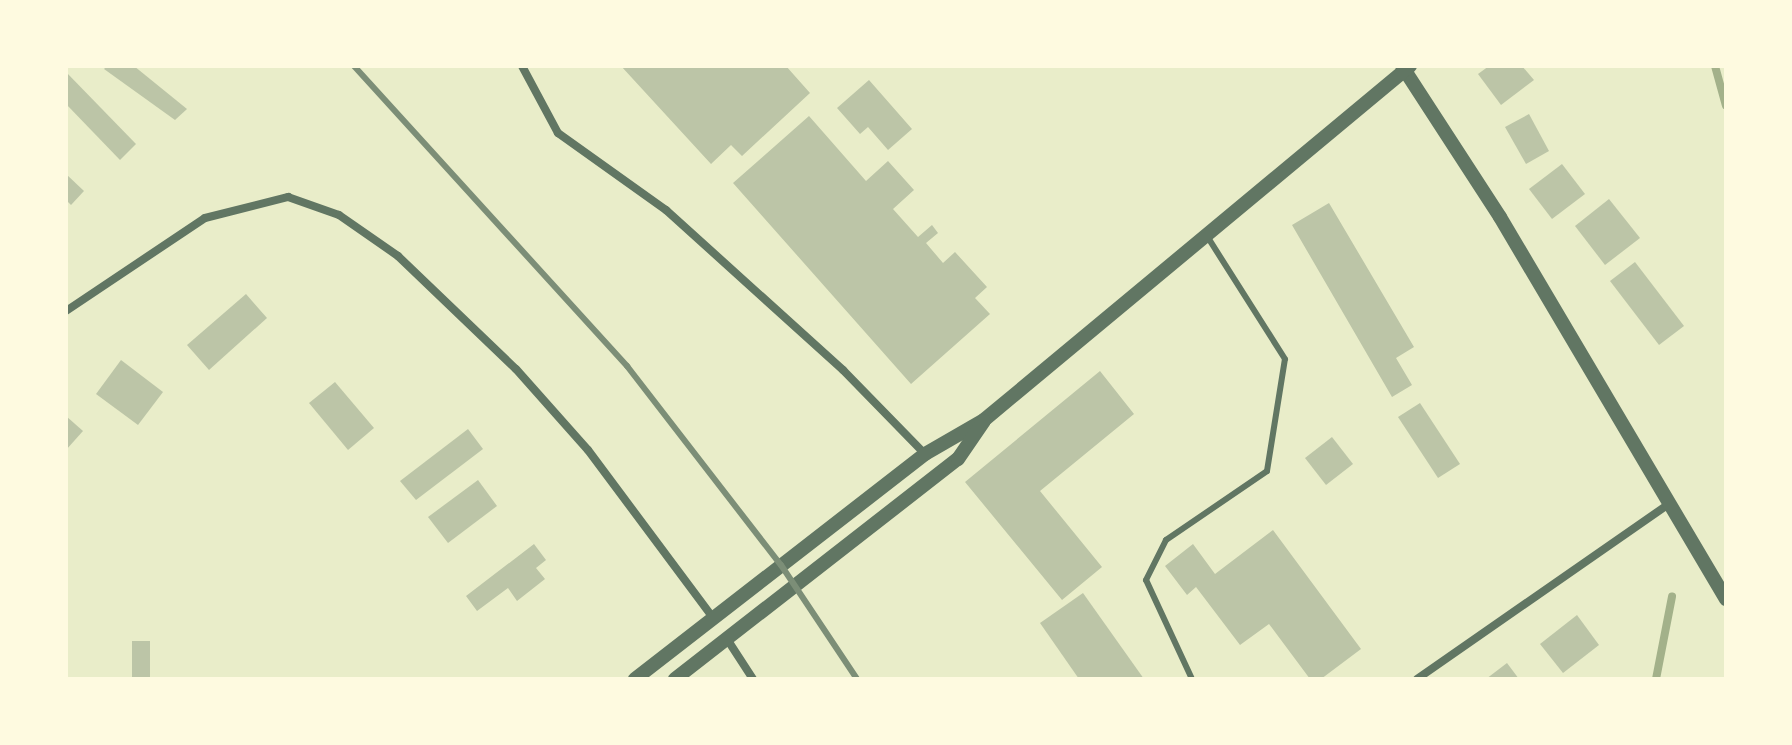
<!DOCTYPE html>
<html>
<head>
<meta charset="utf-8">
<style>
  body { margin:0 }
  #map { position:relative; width:1792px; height:745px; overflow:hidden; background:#e9edc9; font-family:Literata,serif }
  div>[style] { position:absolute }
  .stream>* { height:8px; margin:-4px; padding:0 4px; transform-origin:4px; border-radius:4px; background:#a3b18a }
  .building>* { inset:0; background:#bcc5a7 }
  .service>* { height:6px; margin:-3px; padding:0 3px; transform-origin:3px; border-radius:3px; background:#617663 }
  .minor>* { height:8px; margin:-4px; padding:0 4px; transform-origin:4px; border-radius:4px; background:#617663 }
  .tertiary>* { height:14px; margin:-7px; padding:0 7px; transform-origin:7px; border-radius:7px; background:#617663 }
  .rail>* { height:6px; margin:-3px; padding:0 3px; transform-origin:3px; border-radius:3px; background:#7c8e77 }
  span { translate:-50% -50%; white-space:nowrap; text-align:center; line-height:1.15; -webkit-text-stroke:8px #fefae0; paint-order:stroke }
  .frame { position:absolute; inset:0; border:68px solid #fefae0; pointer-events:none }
</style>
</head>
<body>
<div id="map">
  <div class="stream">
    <i style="left:1715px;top:66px;width:41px;rotate:74.6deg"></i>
    <i style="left:1656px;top:679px;width:84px;rotate:-79deg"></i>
  </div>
  <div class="building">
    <i style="clip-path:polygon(107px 66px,134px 66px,187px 109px,175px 120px,104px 69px)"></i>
    <i style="clip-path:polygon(621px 66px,786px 66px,810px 93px,742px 156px,731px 145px,711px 164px)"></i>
    <i style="clip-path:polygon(1489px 66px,1522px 66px,1534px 80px,1501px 105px,1478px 74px)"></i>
    <i style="clip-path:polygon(66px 72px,136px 144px,120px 160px,66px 104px)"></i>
    <i style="clip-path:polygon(869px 80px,912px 129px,888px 150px,868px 127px,860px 134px,837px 108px)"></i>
    <i style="clip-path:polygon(1529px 114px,1549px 151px,1526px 164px,1505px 127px)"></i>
    <i style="clip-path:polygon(809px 116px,866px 181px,888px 161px,914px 190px,893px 209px,918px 237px,932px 225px,938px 233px,926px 243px,943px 263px,955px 252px,987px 287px,975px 298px,990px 314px,911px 384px,733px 183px)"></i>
    <i style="clip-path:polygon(1562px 164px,1585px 194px,1552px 219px,1529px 189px)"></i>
    <i style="clip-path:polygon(66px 174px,84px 191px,71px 205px,66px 200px)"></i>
    <i style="clip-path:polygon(1609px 199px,1640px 238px,1605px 265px,1575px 226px)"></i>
    <i style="clip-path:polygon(1329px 203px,1414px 347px,1396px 358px,1412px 385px,1392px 397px,1292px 225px)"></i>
    <i style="clip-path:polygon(1635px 262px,1684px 326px,1659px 345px,1610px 281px)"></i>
    <i style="clip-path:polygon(246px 294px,267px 318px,209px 370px,187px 345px)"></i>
    <i style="clip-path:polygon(121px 360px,163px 392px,138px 425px,96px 394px)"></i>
    <i style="clip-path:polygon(1100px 371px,1134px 414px,1040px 491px,1102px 567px,1062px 600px,965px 482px)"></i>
    <i style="clip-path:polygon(335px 382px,374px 428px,348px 450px,309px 403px)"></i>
    <i style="clip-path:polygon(1420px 403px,1460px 464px,1438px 478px,1398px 417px)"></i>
    <i style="clip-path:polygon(66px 416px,83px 431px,66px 450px)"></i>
    <i style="clip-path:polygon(468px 429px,483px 449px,416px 500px,400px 481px)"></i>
    <i style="clip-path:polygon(1332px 437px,1353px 464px,1326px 485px,1305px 458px)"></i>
    <i style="clip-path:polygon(478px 480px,497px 506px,448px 543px,428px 517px)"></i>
    <i style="clip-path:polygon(1273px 530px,1361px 649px,1321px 679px,1310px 679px,1269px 624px,1240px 645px,1196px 587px,1187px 595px,1165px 566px,1193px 544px,1215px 574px)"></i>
    <i style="clip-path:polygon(534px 544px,546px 560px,536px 568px,545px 579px,517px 601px,508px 588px,477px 611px,466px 596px)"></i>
    <i style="clip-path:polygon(1083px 593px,1144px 679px,1079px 679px,1040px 623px)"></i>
    <i style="clip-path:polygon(1577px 615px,1599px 645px,1563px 673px,1540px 644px)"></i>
    <i style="clip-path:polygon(132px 641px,150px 641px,150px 679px,132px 679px)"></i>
    <i style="clip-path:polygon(1507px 663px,1519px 679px,1486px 679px)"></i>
  </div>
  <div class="service">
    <i style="left:1192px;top:679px;width:109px;rotate:-114.9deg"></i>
    <i style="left:1146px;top:580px;width:45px;rotate:-63.4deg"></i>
    <i style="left:1166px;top:540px;width:122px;rotate:-34.3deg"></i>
    <i style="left:1267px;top:471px;width:113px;rotate:-80.9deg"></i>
    <i style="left:1285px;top:359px;width:146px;rotate:-122.4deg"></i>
  </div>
  <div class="minor">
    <i style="left:522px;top:66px;width:76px;rotate:61.8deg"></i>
    <i style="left:558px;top:133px;width:133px;rotate:35.5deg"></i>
    <i style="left:666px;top:210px;width:239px;rotate:42.1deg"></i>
    <i style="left:843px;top:370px;width:117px;rotate:45.7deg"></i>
    <i style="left:66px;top:311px;width:167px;rotate:-33.8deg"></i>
    <i style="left:205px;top:218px;width:86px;rotate:-14.2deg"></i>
    <i style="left:288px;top:197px;width:54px;rotate:19.4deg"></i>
    <i style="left:339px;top:215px;width:72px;rotate:34.8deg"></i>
    <i style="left:398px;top:256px;width:163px;rotate:43.8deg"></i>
    <i style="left:516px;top:369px;width:108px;rotate:48.4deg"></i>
    <i style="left:588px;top:450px;width:209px;rotate:53.3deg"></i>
    <i style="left:727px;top:639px;width:48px;rotate:57deg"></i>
    <i style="left:1417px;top:679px;width:308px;rotate:-34.8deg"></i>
  </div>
  <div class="tertiary">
    <i style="left:1402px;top:66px;width:180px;rotate:57deg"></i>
    <i style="left:1500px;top:217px;width:444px;rotate:59.4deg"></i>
    <i style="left:635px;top:679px;width:367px;rotate:-37.8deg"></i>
    <i style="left:925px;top:454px;width:68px;rotate:-30deg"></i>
    <i style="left:984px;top:420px;width:554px;rotate:-39.73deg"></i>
    <i style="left:675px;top:679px;width:358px;rotate:-37.9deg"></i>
    <i style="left:958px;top:459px;width:46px;rotate:-55.6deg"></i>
  </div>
  <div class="rail">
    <i style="left:354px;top:66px;width:406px;rotate:47.7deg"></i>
    <i style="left:627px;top:366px;width:252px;rotate:52.3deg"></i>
    <i style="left:781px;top:565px;width:137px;rotate:56.3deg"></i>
  </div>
  <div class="frame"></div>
</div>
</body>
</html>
